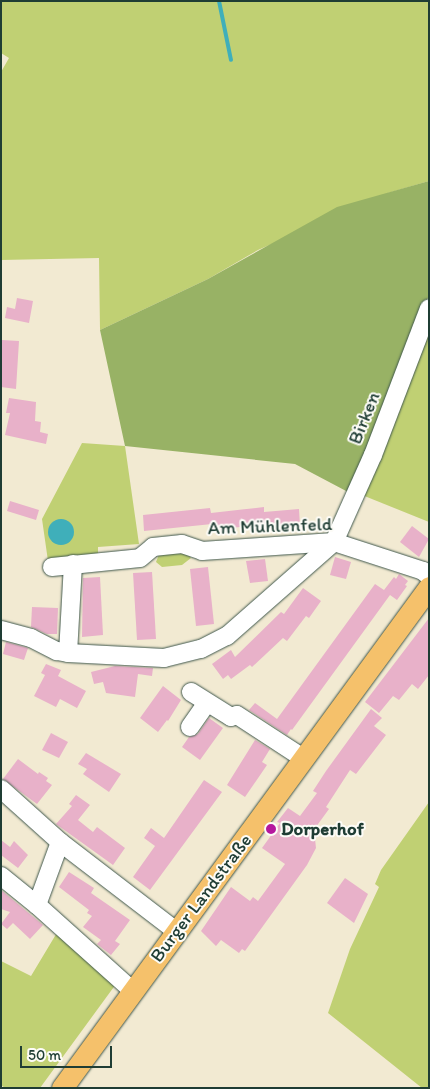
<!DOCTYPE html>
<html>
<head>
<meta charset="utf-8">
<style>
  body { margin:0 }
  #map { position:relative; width:430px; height:1089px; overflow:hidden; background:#f2ead2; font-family:Itim,sans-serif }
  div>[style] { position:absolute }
  .green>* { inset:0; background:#c0d073 }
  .forest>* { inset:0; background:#98b265 }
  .water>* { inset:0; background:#3fafba }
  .round { border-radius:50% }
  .stream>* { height:4px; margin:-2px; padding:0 2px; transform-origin:2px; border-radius:2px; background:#3fafba }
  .building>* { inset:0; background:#e8b1c9 }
  .roads { filter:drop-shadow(0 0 1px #3f574c) drop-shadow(0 0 1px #3f574c) }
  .minor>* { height:18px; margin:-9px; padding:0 9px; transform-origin:9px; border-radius:9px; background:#fff }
  .major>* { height:21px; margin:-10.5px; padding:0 10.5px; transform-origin:10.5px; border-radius:10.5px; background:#f5c16b }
  .dots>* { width:14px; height:14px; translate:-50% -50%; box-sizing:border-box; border:2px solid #fdfcf7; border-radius:50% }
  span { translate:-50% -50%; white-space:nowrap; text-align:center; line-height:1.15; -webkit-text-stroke:4px #fdfcf7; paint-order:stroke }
  .street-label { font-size:19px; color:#1f3d34 }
  .poi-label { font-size:19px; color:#1f3d34; font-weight:700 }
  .left { translate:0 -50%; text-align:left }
  .frame { position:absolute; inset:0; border:2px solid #1f3d34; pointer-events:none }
  .scale { position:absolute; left:20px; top:1046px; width:92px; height:22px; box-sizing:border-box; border:2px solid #1f3d34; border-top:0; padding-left:6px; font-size:15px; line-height:18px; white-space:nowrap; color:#1f3d34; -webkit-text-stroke:4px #fdfcf7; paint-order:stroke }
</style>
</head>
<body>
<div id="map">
  <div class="green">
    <i style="clip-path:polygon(1px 1px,429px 1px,429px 181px,388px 193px,258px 250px,208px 279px,100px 330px,99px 258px,1px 260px,1px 72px,9px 58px,1px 53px)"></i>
    <i style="clip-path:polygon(429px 323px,429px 522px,362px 495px)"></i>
    <i style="clip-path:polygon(82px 443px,125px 446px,139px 544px,98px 547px,98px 555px,48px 561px,42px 519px)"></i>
    <i style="clip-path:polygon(183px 549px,191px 558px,182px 565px,162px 567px,156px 562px,160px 552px)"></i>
    <i style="clip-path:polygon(429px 802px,429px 1088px,422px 1088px,328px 1013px,350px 949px,379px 887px,375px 884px,381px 870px)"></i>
    <i style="clip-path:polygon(58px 931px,116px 984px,40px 1088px,5px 1088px,1px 1085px,1px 961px,31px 976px)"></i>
  </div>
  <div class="forest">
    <i style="clip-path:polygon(429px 181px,429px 295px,348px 492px,295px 464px,125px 446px,100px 330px,208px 279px,337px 207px)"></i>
  </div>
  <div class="water">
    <i class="round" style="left:48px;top:519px;width:26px;height:26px"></i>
  </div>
  <div class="stream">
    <i style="left:219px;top:1px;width:60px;rotate:78.5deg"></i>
  </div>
  <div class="building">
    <i style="clip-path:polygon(17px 298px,33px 301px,29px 323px,5px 318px,7px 307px,15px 309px)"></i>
    <i style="clip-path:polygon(2px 340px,19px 341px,16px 389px,1px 387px)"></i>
    <i style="clip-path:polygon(9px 398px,36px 402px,35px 421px,41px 422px,40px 432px,48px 434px,46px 444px,5px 435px,10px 413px,6px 413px)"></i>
    <i style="clip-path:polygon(10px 501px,39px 510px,36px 520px,7px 511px)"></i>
    <i style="clip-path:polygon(264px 507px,264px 512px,299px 509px,300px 526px,279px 528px,278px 523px,213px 530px,212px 524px,144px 531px,143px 515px,210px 508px,211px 513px)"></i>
    <i style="clip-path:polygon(412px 526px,429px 539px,419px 557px,400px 542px)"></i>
    <i style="clip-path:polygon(335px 557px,351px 562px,346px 579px,330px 575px)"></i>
    <i style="clip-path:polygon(265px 559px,268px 581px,250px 583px,246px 561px)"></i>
    <i style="clip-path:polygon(208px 567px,214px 624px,196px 626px,190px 569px)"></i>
    <i style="clip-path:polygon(152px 572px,156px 639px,137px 640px,133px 573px)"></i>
    <i style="clip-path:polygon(399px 574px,408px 581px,405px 585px,407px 586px,397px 600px,390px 595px,292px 730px,291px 729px,287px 735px,249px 710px,255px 703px,277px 719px,375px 584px,384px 590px,394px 577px,396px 579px)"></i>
    <i style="clip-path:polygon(100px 577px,103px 635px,82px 637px,83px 578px)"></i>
    <i style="clip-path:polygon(303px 588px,321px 601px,309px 618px,306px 616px,287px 641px,283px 638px,252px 667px,250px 665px,231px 679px,228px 675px,223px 679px,212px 664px,231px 650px,235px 657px,281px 612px,284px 614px)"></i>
    <i style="clip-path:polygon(32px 607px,58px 608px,57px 634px,47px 634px,31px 627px)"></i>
    <i style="clip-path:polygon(429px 618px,429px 675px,418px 689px,412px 684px,399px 700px,393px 696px,379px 713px,365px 702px)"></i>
    <i style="clip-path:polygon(6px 642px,28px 648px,24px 660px,3px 654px)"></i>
    <i style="clip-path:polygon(46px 664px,61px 670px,58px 676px,86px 691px,77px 708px,60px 699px,56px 707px,34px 696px,45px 675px,41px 673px)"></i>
    <i style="clip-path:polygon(115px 666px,153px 668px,152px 676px,138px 674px,135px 697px,106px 693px,103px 682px,94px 684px,91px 672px)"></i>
    <i style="clip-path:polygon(163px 686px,181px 700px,168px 721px,167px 720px,158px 732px,140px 718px)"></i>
    <i style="clip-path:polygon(371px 709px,382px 718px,374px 726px,386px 735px,356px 774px,350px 770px,326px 807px,329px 809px,313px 831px,318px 835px,315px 839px,316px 848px,307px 865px,245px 951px,242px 949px,239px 953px,221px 940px,216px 946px,201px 931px,231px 887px,250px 901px,253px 897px,258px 901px,285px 864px,262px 848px,280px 823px,277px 822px,288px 808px,300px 816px,317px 793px,313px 791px,326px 771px)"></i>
    <i style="clip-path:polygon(209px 718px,223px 728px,200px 760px,182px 747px,189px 737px,198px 734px)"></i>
    <i style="clip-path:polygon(51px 733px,68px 742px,59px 758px,42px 750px)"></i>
    <i style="clip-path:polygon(255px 740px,270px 749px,262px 762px,267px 765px,245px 797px,227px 785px)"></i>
    <i style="clip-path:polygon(86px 753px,121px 774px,109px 792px,83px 774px,87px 769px,78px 764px)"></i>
    <i style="clip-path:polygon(18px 759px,38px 774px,39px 772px,48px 778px,46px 781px,52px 785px,37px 804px,3px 779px)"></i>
    <i style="clip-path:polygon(204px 780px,222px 792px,150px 890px,133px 877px,155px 846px,144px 838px,151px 828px,164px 838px)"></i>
    <i style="clip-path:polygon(76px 795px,90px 805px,78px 820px,93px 832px,97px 827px,125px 848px,113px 865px,56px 824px,72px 806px,69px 804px)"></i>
    <i style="clip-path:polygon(1px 840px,10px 847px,14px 841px,28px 855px,18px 868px,1px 855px)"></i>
    <i style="clip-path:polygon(69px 872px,94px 888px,91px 893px,130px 920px,115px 941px,120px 944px,111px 955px,97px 944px,101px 940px,83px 927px,92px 916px,87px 913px,89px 910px,59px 887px)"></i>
    <i style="clip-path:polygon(345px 878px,368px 894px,354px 923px,327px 903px)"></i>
    <i style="clip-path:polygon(1px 890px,43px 925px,30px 939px,13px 923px,7px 929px,1px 924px,10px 912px,1px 909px)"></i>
  </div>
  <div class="roads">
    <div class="minor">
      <i style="left:73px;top:564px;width:89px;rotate:93.2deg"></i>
      <i style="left:68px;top:653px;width:96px;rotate:3deg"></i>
      <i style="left:164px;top:658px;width:38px;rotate:-14deg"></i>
      <i style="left:201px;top:649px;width:29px;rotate:-27deg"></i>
      <i style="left:227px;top:636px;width:142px;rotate:-41.3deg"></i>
      <i style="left:334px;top:542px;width:95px;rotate:-65.9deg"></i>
      <i style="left:373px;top:455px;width:157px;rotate:-69.1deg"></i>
      <i style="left:52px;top:567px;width:88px;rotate:-5.8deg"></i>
      <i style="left:140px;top:558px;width:17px;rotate:-40deg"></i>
      <i style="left:153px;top:547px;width:29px;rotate:-6deg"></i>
      <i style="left:182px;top:544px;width:21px;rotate:19deg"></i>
      <i style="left:202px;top:551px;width:132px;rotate:-3.9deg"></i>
      <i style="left:334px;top:542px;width:94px;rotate:18deg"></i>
      <i style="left:423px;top:571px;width:8px;rotate:40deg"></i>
      <i style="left:1px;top:630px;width:31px;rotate:15deg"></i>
      <i style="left:31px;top:638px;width:29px;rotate:27deg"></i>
      <i style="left:57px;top:651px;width:11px;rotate:10deg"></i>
      <i style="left:191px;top:692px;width:47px;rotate:32deg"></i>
      <i style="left:231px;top:717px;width:6px;rotate:-18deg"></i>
      <i style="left:237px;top:715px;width:79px;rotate:33.1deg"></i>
      <i style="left:190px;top:727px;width:29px;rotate:-55deg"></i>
      <i style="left:1px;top:789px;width:79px;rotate:41.9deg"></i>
      <i style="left:60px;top:842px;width:146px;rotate:37.5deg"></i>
      <i style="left:1px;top:876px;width:46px;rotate:38.9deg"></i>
      <i style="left:37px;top:905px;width:129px;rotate:41.9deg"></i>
      <i style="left:37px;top:905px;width:67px;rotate:-69.9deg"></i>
    </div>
    <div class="major">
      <i style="left:62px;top:1088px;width:621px;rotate:-53.78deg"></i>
    </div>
  </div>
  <div class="dots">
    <i style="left:271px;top:829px;background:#b5179e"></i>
  </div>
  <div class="street-label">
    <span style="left:364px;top:418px;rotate:-68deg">Birken</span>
    <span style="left:270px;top:526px;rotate:-2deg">Am Mühlenfeld</span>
    <span style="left:201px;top:898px;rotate:-53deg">Burger Landstraße</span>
  </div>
  <div class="poi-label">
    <span class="left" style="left:281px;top:829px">Dorperhof</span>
  </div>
  <div class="frame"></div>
  <div class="scale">50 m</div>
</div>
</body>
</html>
